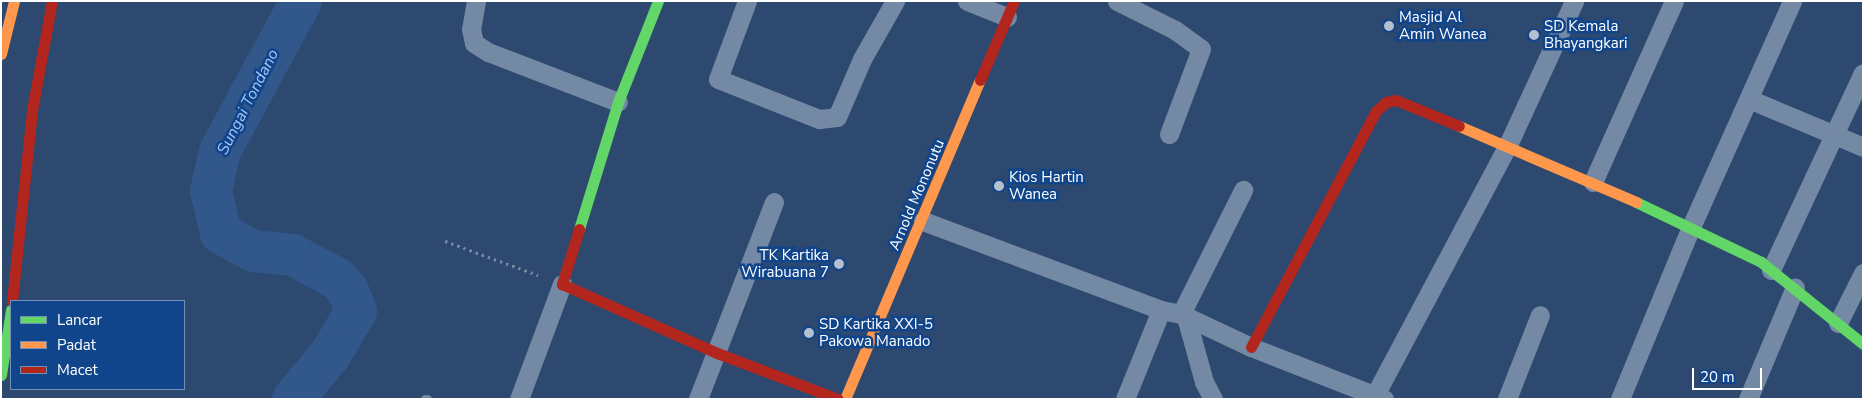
<!DOCTYPE html>
<html>
<head>
<meta charset="utf-8">
<style>
  body { margin:0 }
  #map { position:relative; width:1864px; height:400px; overflow:hidden; background:#2d496f; font-family:"Nunito Sans",sans-serif }
  div>[style] { position:absolute }
  .river>* { height:42px; margin:-21px; padding:0 21px; transform-origin:21px; border-radius:21px; background:#32578a }
  .path>* { height:3px; margin-top:-1.5px; transform-origin:0; background:repeating-linear-gradient(90deg,#7489a4 0 2.5px,transparent 0 6.5px) }
  .lane>* { height:9px; margin:-4.5px; padding:0 4.5px; transform-origin:4.5px; border-radius:4.5px; background:#7489a4 }
  .street>* { height:19px; margin:-9.5px; padding:0 9.5px; transform-origin:9.5px; border-radius:9.5px; background:#7489a4 }
  .fast>* { height:11px; margin:-5.5px; padding:0 5.5px; transform-origin:5.5px; border-radius:5.5px; background:#63d668 }
  .slow>* { height:11px; margin:-5.5px; padding:0 5.5px; transform-origin:5.5px; border-radius:5.5px; background:#ff974d }
  .jam>* { height:11px; margin:-5.5px; padding:0 5.5px; transform-origin:5.5px; border-radius:5.5px; background:#b3261e }
  .dots>* { width:14px; height:14px; translate:-50% -50%; box-sizing:border-box; border:2px solid #11458b; border-radius:50% }
  span { translate:-50% -50%; white-space:nowrap; text-align:center; line-height:1.15; -webkit-text-stroke:5px #11458b; paint-order:stroke }
  .poi-label { font-size:15px; color:#fff }
  .left { translate:0 -50%; text-align:left }
  .right { translate:-100% -50%; text-align:right }
  .street-label { font-size:15px; color:#fff }
  .water-label { font-size:16px; color:#a3c9f9; font-style:italic }
  .frame { position:absolute; inset:0; border:2px solid #fff; pointer-events:none }
  .legend { position:absolute; left:10px; top:300px; width:175px; height:90px; box-sizing:border-box; background:#11458b; border:1px solid #708fb9; margin:0; padding:6px 9px; list-style:none; font-size:15px; color:#fff }
  .legend li { display:flex; align-items:center; gap:10px; height:25px }
  .legend b { width:25px; border:1px solid #708fb9 }
  .scale { position:absolute; left:1692px; top:368px; width:70px; height:22px; box-sizing:border-box; border:2px solid #fff; border-top:0; padding-left:6px; font-size:15px; line-height:18px; white-space:nowrap; color:#fff; -webkit-text-stroke:4px #11458b; paint-order:stroke }
</style>
</head>
<body>
<div id="map">
  <div class="river">
    <i style="left:293px;top:399px;width:57px;rotate:-49.9deg"></i>
    <i style="left:330px;top:355px;width:51px;rotate:-59.4deg"></i>
    <i style="left:356px;top:311px;width:22px;rotate:-112deg"></i>
    <i style="left:348px;top:291px;width:16px;rotate:-130deg"></i>
    <i style="left:338px;top:279px;width:51px;rotate:-151.9deg"></i>
    <i style="left:293px;top:255px;width:40px;rotate:-174.3deg"></i>
    <i style="left:253px;top:251px;width:37px;rotate:-151deg"></i>
    <i style="left:221px;top:233px;width:43px;rotate:-103.4deg"></i>
    <i style="left:211px;top:191px;width:41px;rotate:-77.3deg"></i>
    <i style="left:220px;top:151px;width:170px;rotate:-61.6deg"></i>
  </div>
  <div class="path">
    <i style="left:445px;top:241px;width:99px;rotate:20.1deg"></i>
  </div>
  <div class="lane">
    <i style="left:425px;top:399px;width:2px"></i>
  </div>
  <div class="street">
    <i style="left:476px;top:1px;width:28px;rotate:100deg"></i>
    <i style="left:471px;top:29px;width:14px;rotate:78deg"></i>
    <i style="left:474px;top:43px;width:17px;rotate:33deg"></i>
    <i style="left:488px;top:52px;width:139px;rotate:21deg"></i>
    <i style="left:747px;top:1px;width:83px;rotate:110.4deg"></i>
    <i style="left:718px;top:79px;width:109px;rotate:21.6deg"></i>
    <i style="left:819px;top:119px;width:18px;rotate:-6deg"></i>
    <i style="left:837px;top:117px;width:63px;rotate:-66.7deg"></i>
    <i style="left:862px;top:59px;width:67px;rotate:-60.4deg"></i>
    <i style="left:967px;top:1px;width:43px;rotate:21.8deg"></i>
    <i style="left:1117px;top:1px;width:65px;rotate:26.6deg"></i>
    <i style="left:1175px;top:30px;width:32px;rotate:36deg"></i>
    <i style="left:1201px;top:49px;width:91px;rotate:110.6deg"></i>
    <i style="left:1749px;top:99px;width:124px;rotate:22.8deg"></i>
    <i style="left:1593px;top:182px;width:198px;rotate:-65.9deg"></i>
    <i style="left:923px;top:221px;width:254px;rotate:20.5deg"></i>
    <i style="left:1161px;top:310px;width:96px;rotate:112deg"></i>
    <i style="left:1771px;top:270px;width:217px;rotate:-65deg"></i>
    <i style="left:1161px;top:310px;width:20px;rotate:11deg"></i>
    <i style="left:1181px;top:314px;width:77px;rotate:25.2deg"></i>
    <i style="left:1251px;top:347px;width:143px;rotate:21.4deg"></i>
    <i style="left:1181px;top:314px;width:139px;rotate:-63.4deg"></i>
    <i style="left:1186px;top:317px;width:67px;rotate:74.5deg"></i>
    <i style="left:1204px;top:382px;width:19px;rotate:62deg"></i>
    <i style="left:1838px;top:323px;width:56px;rotate:-63.4deg"></i>
    <i style="left:1375px;top:395px;width:281px;rotate:-62deg"></i>
    <i style="left:1507px;top:147px;width:161px;rotate:-65.3deg"></i>
    <i style="left:519px;top:399px;width:123px;rotate:-69.5deg"></i>
    <i style="left:698px;top:399px;width:211px;rotate:-68.9deg"></i>
    <i style="left:1507px;top:399px;width:90px;rotate:-68.6deg"></i>
    <i style="left:1620px;top:399px;width:186px;rotate:-67.6deg"></i>
    <i style="left:1691px;top:227px;width:248px;rotate:-65.9deg"></i>
    <i style="left:1748px;top:399px;width:121px;rotate:-67.2deg"></i>
  </div>
  <div class="fast">
    <i style="left:1636px;top:202px;width:139px;rotate:25.6deg"></i>
    <i style="left:1761px;top:262px;width:131px;rotate:38.8deg"></i>
    <i style="left:579px;top:229px;width:133px;rotate:-72.9deg"></i>
    <i style="left:618px;top:102px;width:109px;rotate:-68.4deg"></i>
    <i style="left:1px;top:375px;width:66px;rotate:-81.3deg"></i>
  </div>
  <div class="slow">
    <i style="left:1px;top:54px;width:55px;rotate:-76.2deg"></i>
    <i style="left:1459px;top:126px;width:193px;rotate:23.2deg"></i>
    <i style="left:845px;top:399px;width:346px;rotate:-67.1deg"></i>
  </div>
  <div class="jam">
    <i style="left:980px;top:80px;width:86px;rotate:-66.7deg"></i>
    <i style="left:579px;top:229px;width:58px;rotate:107.2deg"></i>
    <i style="left:562px;top:284px;width:170px;rotate:24deg"></i>
    <i style="left:717px;top:353px;width:129px;rotate:20.8deg"></i>
    <i style="left:12px;top:301px;width:192px;rotate:-84deg"></i>
    <i style="left:32px;top:110px;width:111px;rotate:-79.6deg"></i>
    <i style="left:1251px;top:347px;width:267px;rotate:-62.1deg"></i>
    <i style="left:1376px;top:111px;width:13px;rotate:-42deg"></i>
    <i style="left:1386px;top:102px;width:10px;rotate:-11deg"></i>
    <i style="left:1396px;top:100px;width:68px;rotate:22.4deg"></i>
  </div>
  <div class="dots">
    <i style="left:1389px;top:26px;background:#b6bfcd"></i>
    <i style="left:1534px;top:35px;background:#b6bfcd"></i>
    <i style="left:999px;top:186px;background:#b6bfcd"></i>
    <i style="left:839px;top:264px;background:#b6bfcd"></i>
    <i style="left:809px;top:333px;background:#b6bfcd"></i>
  </div>
  <div class="poi-label">
    <span class="left" style="left:1399px;top:26px">Masjid Al<br>Amin Wanea</span>
    <span class="left" style="left:1544px;top:35px">SD Kemala<br>Bhayangkari</span>
    <span class="left" style="left:1009px;top:186px">Kios Hartin<br>Wanea</span>
    <span class="right" style="left:829px;top:264px">TK Kartika<br>Wirabuana 7</span>
    <span class="left" style="left:819px;top:333px">SD Kartika XXI-5<br>Pakowa Manado</span>
  </div>
  <div class="street-label">
    <span style="left:917px;top:195px;rotate:-67deg">Arnold Mononutu</span>
  </div>
  <div class="water-label">
    <span style="left:248px;top:102px;rotate:-63deg">Sungai Tondano</span>
  </div>
  <div class="frame"></div>
  <ul class="legend">
  <li><b style="height:6px;background:#63d668"></b>Lancar</li>
  <li><b style="height:6px;background:#ff974d"></b>Padat</li>
  <li><b style="height:6px;background:#b3261e"></b>Macet</li>
  </ul>
  <div class="scale">20 m</div>
</div>
</body>
</html>
